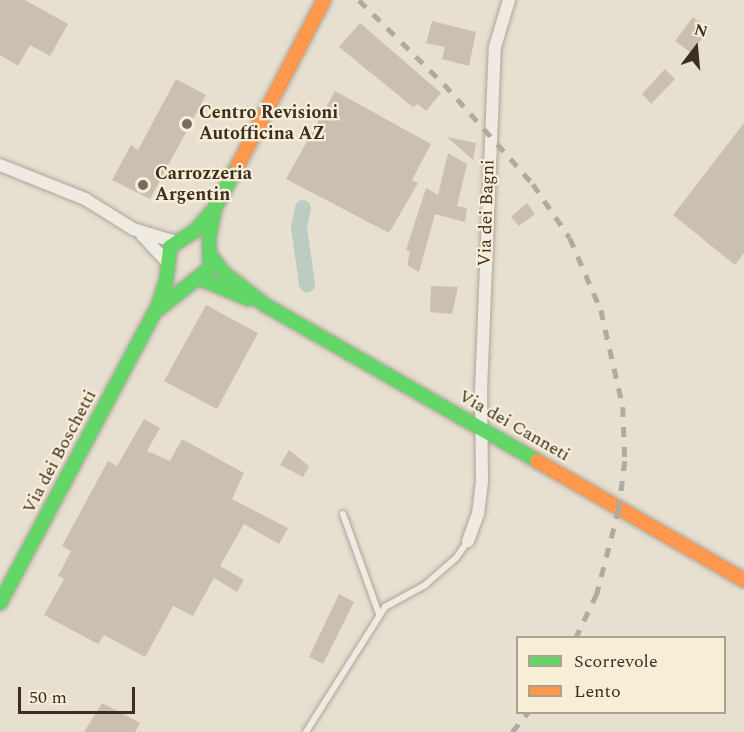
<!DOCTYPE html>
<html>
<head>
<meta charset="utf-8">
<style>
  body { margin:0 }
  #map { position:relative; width:744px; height:732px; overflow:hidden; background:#e7e0d1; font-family:Spectral,serif }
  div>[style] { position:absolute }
  .canal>* { height:16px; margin:-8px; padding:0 8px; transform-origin:8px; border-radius:8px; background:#bcccc2 }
  .building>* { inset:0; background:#cbbfb2 }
  .roads { filter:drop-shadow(0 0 2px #ada599) drop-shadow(0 0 2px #ada599) }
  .lane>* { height:6px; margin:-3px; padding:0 3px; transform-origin:3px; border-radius:3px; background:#efebe3 }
  .street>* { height:12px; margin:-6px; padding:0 6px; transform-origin:6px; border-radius:6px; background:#efebe3 }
  .fast>* { height:14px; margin:-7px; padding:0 7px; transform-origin:7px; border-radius:7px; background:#63d668 }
  .slow>* { height:14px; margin:-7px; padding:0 7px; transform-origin:7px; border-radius:7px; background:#ff974d }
  .rail>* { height:4.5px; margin-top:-2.25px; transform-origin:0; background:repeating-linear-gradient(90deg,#afaaa2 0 10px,transparent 0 20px) }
  .dots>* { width:16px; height:16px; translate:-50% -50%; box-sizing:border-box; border:3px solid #f7eed8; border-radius:50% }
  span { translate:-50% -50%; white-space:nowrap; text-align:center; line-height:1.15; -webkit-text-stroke:4.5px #f7eed8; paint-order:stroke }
  .poi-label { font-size:18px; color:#3d2e20; font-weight:700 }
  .left { translate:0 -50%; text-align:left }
  .street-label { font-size:18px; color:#3d2e20 }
  .legend { position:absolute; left:516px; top:636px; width:210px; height:78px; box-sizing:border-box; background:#f7eed8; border:2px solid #ada18e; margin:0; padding:8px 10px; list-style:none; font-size:18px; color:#3d2e20 }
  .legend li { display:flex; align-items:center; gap:12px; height:30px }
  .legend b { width:30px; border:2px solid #ada18e }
  .north { position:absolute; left:666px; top:18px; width:60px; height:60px; -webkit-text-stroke:4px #f7eed8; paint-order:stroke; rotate:16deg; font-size:16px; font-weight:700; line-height:24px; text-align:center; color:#3d2e20 }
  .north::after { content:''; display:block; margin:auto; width:21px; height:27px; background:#3d2e20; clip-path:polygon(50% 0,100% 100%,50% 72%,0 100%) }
  .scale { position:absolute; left:18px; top:687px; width:117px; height:27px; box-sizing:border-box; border:3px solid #3d2e20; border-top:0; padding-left:8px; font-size:18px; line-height:21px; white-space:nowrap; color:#3d2e20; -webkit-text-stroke:4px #f7eed8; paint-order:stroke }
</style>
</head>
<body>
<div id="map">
  <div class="canal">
    <i style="left:303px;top:208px;width:19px;rotate:102deg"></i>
    <i style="left:299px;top:227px;width:58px;rotate:82deg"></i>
  </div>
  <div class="building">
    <i style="clip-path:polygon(0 0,25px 0,68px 24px,50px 56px,30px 45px,18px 66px,0 55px)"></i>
    <i style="clip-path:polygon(693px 17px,709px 29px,691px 53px,675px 41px)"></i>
    <i style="clip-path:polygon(432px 21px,476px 32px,469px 66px,442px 59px,445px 47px,426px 43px)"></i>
    <i style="clip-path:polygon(360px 23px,441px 93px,426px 111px,418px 104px,413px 107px,339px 47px)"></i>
    <i style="clip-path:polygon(665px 69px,675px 79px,651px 104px,642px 94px)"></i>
    <i style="clip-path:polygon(176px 79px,206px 95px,150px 199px,112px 180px,131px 145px,138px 150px)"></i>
    <i style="clip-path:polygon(335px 91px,431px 144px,412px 180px,418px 183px,389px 233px,286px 179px)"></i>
    <i style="clip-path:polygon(744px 123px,744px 253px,735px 265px,673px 215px)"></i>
    <i style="clip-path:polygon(447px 137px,476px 143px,473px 160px)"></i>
    <i style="clip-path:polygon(448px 153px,467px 164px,457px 206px,467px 208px,465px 222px,435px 214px,419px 272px,407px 265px,410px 252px,406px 250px,426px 188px,438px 195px)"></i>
    <i style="clip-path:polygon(527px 203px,535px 214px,519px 226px,511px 217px)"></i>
    <i style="clip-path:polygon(431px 286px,458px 287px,452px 314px,430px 312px)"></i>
    <i style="clip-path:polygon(206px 305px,258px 333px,217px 409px,164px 381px)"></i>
    <i style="clip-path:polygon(144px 419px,160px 428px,147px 451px,170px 461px,182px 439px,244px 473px,232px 499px,288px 528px,279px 544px,244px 524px,220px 566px,244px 580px,237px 592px,214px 578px,193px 616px,173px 606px,145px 657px,104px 635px,98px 644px,44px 615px,64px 579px,58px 576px,71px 551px,62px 546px,108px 461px,117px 466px)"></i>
    <i style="clip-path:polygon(289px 450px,309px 466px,303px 477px,280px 465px)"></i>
    <i style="clip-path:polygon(339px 594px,354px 602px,323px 664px,309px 657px)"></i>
    <i style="clip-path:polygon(102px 703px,140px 723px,135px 732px,84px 732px)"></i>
  </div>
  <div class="roads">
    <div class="lane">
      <i style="left:343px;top:514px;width:106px;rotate:70.2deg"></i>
      <i style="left:306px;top:732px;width:148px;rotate:-57.7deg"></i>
      <i style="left:385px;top:607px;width:46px;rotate:-28.8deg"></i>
      <i style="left:425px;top:585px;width:41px;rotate:-41.1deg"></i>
      <i style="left:456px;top:558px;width:21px;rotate:-55deg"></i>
    </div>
    <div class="street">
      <i style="left:0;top:165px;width:92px;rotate:21.8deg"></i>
      <i style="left:85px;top:199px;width:57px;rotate:32deg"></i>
      <i style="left:133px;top:229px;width:45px;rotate:16.8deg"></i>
      <i style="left:142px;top:235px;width:37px;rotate:47deg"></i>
      <i style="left:468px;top:541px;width:29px;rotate:-70deg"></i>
      <i style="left:478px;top:514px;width:33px;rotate:-83deg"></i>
      <i style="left:482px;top:481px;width:90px;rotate:-90.6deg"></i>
      <i style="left:481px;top:391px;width:344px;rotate:-87.7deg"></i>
      <i style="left:495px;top:47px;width:49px;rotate:-73.4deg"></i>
    </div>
    <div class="fast">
      <i style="left:211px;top:256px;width:21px;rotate:53deg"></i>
      <i style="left:224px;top:273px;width:52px;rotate:38deg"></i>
      <i style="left:265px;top:305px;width:314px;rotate:29.8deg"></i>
      <i style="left:201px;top:279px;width:52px;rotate:22.6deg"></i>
      <i style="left:160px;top:308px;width:64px;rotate:-38.7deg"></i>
      <i style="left:210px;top:268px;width:30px;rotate:-92deg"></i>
      <i style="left:209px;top:238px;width:26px;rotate:-79deg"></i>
      <i style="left:0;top:603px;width:336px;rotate:-62deg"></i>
      <i style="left:158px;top:306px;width:25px;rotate:-72deg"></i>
      <i style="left:166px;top:282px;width:35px;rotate:-83deg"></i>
      <i style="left:170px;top:247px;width:30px;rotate:-33deg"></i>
      <i style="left:195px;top:231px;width:30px;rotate:-49deg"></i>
      <i style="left:215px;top:208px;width:49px;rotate:-61.9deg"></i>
    </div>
    <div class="slow">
      <i style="left:238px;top:165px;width:186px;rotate:-62.5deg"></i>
      <i style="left:537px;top:461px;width:239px;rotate:29.9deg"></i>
    </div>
  </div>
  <div class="rail">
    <i style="left:359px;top:0;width:120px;rotate:44.7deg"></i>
    <i style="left:444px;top:84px;width:134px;rotate:48.3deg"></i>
    <i style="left:533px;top:184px;width:65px;rotate:55.6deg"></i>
    <i style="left:570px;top:238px;width:78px;rotate:66.7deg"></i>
    <i style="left:601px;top:310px;width:99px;rotate:77.2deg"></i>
    <i style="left:623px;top:407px;width:54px;rotate:87.9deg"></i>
    <i style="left:625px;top:461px;width:48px;rotate:97.1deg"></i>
    <i style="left:619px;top:509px;width:88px;rotate:104.5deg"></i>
    <i style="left:597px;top:594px;width:49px;rotate:115.5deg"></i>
    <i style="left:512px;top:732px;width:26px;rotate:-51deg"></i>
  </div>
  <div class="dots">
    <i style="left:187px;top:124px;background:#786c5e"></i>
    <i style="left:143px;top:185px;background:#786c5e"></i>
  </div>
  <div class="poi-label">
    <span class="left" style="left:199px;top:124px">Centro Revisioni<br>Autofficina AZ</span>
    <span class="left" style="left:155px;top:185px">Carrozzeria<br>Argentin</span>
  </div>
  <div class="street-label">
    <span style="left:487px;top:213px;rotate:-88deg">Via dei Bagni</span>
    <span style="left:514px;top:426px;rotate:30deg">Via dei Canneti</span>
    <span style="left:60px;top:452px;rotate:-62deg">Via dei Boschetti</span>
  </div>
  <ul class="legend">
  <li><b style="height:8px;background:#63d668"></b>Scorrevole</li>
  <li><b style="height:8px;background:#ff974d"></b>Lento</li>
  </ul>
  <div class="north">N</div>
  <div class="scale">50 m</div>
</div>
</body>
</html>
